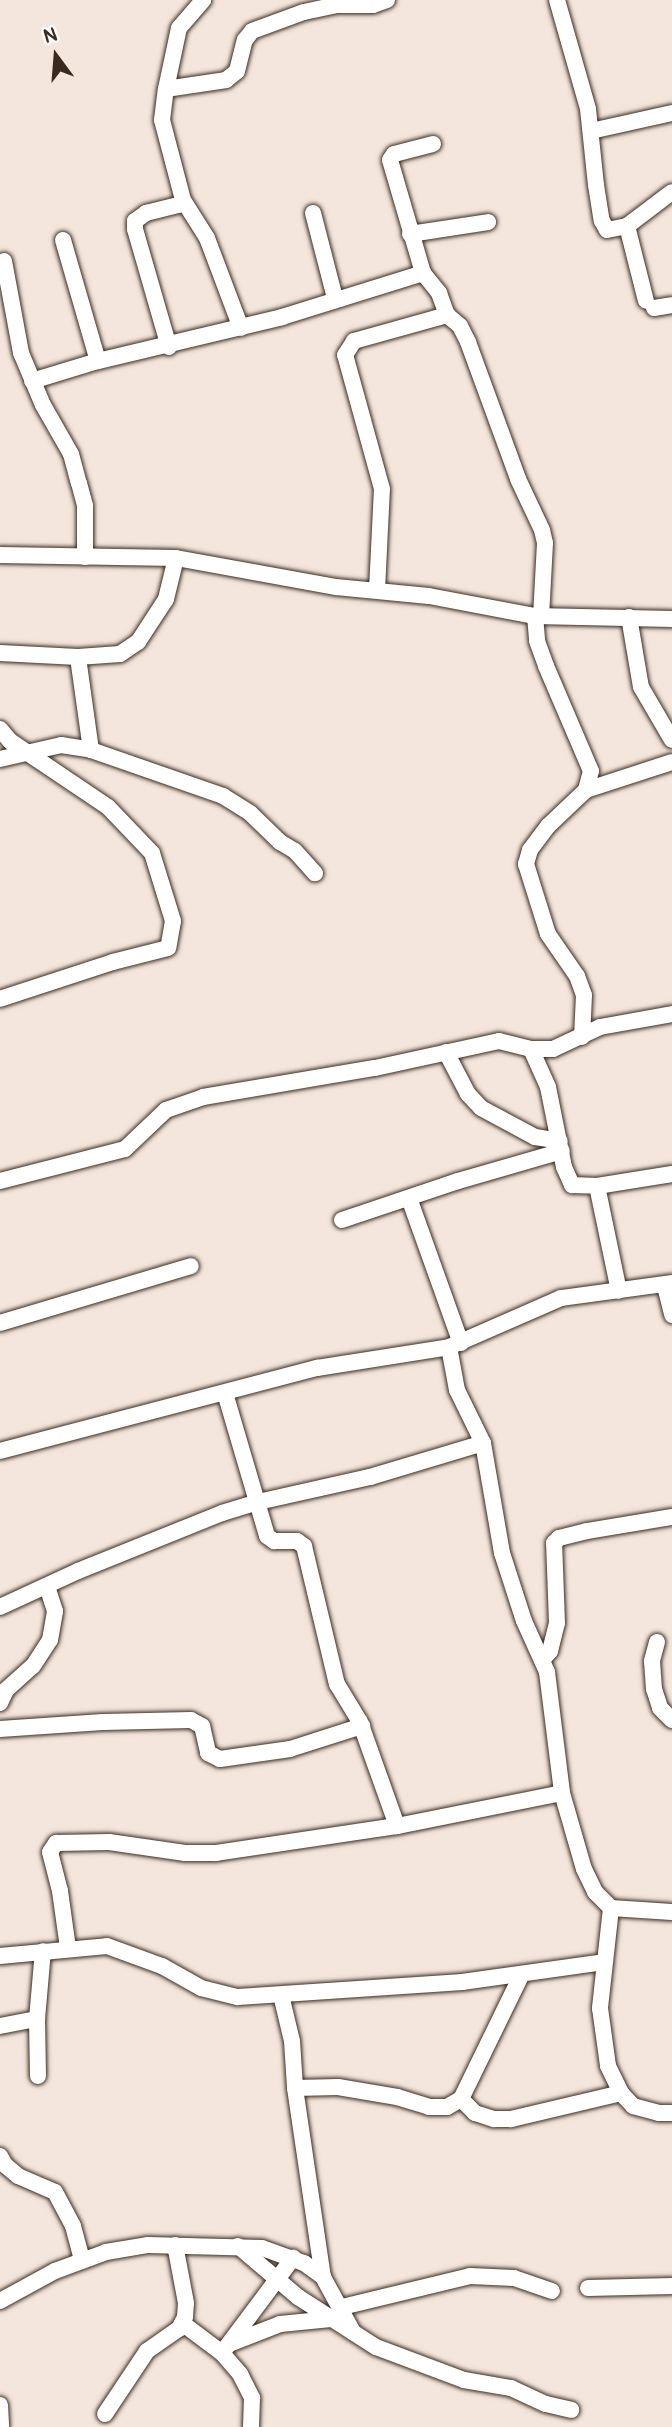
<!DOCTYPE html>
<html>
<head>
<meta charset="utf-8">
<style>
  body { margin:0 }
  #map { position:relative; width:672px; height:2427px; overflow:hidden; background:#f4e6dc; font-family:Pangolin,sans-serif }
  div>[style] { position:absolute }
  .roads { filter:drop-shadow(0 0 2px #3b2a1e) drop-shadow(0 0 2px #3b2a1e) }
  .minor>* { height:16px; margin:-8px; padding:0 8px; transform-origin:8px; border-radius:8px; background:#fff }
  span { translate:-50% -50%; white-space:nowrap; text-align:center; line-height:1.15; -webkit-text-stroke:6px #fff; paint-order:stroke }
  .north { position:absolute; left:21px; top:21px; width:70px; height:70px; -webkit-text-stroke:5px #fff; paint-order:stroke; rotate:344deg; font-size:19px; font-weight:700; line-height:28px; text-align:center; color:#3b2a1e }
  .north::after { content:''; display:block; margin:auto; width:24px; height:32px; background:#3b2a1e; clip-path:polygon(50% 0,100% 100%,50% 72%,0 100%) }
</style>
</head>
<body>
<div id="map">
  <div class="roads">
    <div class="minor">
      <i style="left:557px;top:0;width:113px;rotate:74.1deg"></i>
      <i style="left:588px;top:109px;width:76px;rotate:84deg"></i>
      <i style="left:596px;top:185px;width:36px;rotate:81deg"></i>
      <i style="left:602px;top:221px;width:10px;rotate:61deg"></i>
      <i style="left:607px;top:230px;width:20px;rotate:-11deg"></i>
      <i style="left:627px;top:226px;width:56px;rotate:-37.1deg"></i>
      <i style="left:166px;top:89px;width:62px;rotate:-78deg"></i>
      <i style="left:179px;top:28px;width:37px;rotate:-49deg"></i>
      <i style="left:591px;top:131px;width:83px;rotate:-12.5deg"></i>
      <i style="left:433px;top:144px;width:40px;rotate:165.6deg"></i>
      <i style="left:394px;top:154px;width:7px;rotate:124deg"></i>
      <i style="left:390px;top:160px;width:118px;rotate:73.7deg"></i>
      <i style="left:423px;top:273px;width:26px;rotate:51deg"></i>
      <i style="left:439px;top:293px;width:23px;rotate:70deg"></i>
      <i style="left:447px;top:315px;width:17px;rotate:40deg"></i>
      <i style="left:460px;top:326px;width:18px;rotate:63deg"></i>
      <i style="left:468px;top:342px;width:146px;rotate:69.9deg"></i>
      <i style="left:518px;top:479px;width:56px;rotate:64.8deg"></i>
      <i style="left:542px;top:530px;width:13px;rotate:77deg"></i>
      <i style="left:545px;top:543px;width:74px;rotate:93.1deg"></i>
      <i style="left:183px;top:200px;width:45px;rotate:57.7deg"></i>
      <i style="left:207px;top:238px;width:96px;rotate:69.3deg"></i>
      <i style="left:313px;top:213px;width:88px;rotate:75.5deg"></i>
      <i style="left:627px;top:226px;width:77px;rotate:75.8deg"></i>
      <i style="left:410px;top:234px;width:79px;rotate:-8.7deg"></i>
      <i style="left:63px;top:240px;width:126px;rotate:73.9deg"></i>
      <i style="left:4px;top:261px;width:94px;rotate:79.5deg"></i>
      <i style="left:21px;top:353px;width:56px;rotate:67.1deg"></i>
      <i style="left:43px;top:405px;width:56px;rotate:60.3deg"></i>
      <i style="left:71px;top:454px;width:30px;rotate:75deg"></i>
      <i style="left:79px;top:483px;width:24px;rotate:75deg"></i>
      <i style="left:85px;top:506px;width:51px;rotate:90deg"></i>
      <i style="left:654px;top:308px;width:18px;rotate:-9deg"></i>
      <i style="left:169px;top:347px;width:123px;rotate:-106.1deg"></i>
      <i style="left:135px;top:229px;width:8px;rotate:-90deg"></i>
      <i style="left:135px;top:221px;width:14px;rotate:-36deg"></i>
      <i style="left:146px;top:213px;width:33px;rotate:-14deg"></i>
      <i style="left:178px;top:205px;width:7px;rotate:-45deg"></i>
      <i style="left:183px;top:200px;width:83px;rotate:-104.7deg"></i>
      <i style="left:162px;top:120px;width:31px;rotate:-83deg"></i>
      <i style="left:166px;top:89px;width:61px;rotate:-8.5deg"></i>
      <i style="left:226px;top:80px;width:14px;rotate:-39deg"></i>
      <i style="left:237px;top:71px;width:32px;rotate:-76deg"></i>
      <i style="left:245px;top:40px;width:11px;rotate:-52deg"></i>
      <i style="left:252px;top:31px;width:55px;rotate:-20.1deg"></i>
      <i style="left:304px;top:12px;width:34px;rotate:-12deg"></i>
      <i style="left:337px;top:5px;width:36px"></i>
      <i style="left:373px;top:5px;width:15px;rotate:-20deg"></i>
      <i style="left:32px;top:381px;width:69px;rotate:-16.9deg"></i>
      <i style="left:98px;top:361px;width:189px;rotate:-13.4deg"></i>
      <i style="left:282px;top:317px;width:148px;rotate:-17.3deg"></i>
      <i style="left:0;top:555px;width:176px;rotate:1deg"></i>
      <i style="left:176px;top:558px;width:163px;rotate:10.3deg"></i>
      <i style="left:336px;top:587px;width:93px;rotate:5.5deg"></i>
      <i style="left:429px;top:596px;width:108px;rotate:10.7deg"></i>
      <i style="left:535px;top:616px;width:137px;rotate:1.3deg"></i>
      <i style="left:377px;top:590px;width:101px;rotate:-87.2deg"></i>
      <i style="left:382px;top:489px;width:139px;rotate:-105.4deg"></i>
      <i style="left:345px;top:355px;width:17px;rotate:-57deg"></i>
      <i style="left:354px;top:341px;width:97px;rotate:-15.6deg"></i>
      <i style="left:535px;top:616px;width:25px;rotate:85deg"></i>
      <i style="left:537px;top:641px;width:27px;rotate:70deg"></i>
      <i style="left:546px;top:666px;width:114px;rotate:66.8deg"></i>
      <i style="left:591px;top:771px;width:20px;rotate:105deg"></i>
      <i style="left:586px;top:790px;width:52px;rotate:136.5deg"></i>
      <i style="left:548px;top:826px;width:30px;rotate:127deg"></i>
      <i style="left:530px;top:850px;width:15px;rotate:106deg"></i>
      <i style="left:526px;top:864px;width:73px;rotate:72.6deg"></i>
      <i style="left:548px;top:934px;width:51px;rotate:55.4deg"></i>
      <i style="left:577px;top:976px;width:20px;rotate:70deg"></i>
      <i style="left:584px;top:995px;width:42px;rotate:92.7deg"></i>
      <i style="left:629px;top:617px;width:71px;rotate:80.3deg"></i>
      <i style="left:641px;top:687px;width:61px;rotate:59.7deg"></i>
      <i style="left:0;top:653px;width:78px;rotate:2.9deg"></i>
      <i style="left:0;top:729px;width:16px;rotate:50deg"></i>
      <i style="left:10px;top:741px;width:118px;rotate:34deg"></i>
      <i style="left:108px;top:807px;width:64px;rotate:46.3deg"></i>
      <i style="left:152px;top:853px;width:71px;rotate:72.8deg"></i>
      <i style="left:173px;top:921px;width:27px;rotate:100deg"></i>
      <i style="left:168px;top:948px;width:57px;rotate:165.7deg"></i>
      <i style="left:113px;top:962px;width:119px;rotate:161.9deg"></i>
      <i style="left:91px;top:750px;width:94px;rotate:-98deg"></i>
      <i style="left:78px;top:657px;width:42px;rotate:-4.1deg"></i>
      <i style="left:120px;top:654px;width:22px;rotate:-34deg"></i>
      <i style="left:138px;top:642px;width:51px;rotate:-56.9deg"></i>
      <i style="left:166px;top:599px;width:42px;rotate:-76.3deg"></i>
      <i style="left:0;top:759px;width:63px;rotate:-12.9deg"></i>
      <i style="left:61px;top:745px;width:30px;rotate:9deg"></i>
      <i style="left:91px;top:750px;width:140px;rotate:19.2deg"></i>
      <i style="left:223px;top:796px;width:32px;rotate:32deg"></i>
      <i style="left:250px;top:813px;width:42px;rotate:44deg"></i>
      <i style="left:280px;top:842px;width:17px;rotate:31deg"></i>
      <i style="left:295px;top:851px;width:30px;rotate:48deg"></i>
      <i style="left:586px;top:790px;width:90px;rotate:-18deg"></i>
      <i style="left:531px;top:1049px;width:42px;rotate:65.9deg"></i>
      <i style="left:548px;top:1087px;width:82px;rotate:78.7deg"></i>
      <i style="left:564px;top:1167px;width:20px;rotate:66deg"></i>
      <i style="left:572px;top:1185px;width:25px;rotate:2deg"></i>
      <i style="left:597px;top:1186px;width:76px;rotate:-9.1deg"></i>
      <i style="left:446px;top:1052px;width:47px;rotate:62.4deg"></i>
      <i style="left:468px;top:1094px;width:19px;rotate:47deg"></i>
      <i style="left:481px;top:1108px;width:61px;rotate:28.2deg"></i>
      <i style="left:535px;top:1137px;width:25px;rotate:9deg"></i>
      <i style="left:0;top:1181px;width:129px;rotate:-14.4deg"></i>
      <i style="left:125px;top:1149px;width:57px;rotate:-43.6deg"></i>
      <i style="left:166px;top:1110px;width:39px;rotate:-19deg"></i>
      <i style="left:203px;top:1097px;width:174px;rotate:-9.6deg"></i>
      <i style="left:375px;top:1068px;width:127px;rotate:-12.3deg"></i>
      <i style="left:499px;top:1041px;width:33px;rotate:14deg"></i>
      <i style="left:531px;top:1049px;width:22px"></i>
      <i style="left:553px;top:1049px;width:52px;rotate:-25.1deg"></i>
      <i style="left:600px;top:1027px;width:73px;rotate:-10.2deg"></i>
      <i style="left:597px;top:1186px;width:107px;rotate:78.2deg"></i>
      <i style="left:409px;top:1198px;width:154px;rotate:70.3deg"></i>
      <i style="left:342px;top:1220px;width:122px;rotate:-18.6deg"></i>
      <i style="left:458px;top:1181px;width:108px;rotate:-16.1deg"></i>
      <i style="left:665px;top:1286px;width:30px;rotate:76deg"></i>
      <i style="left:0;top:1323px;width:199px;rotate:-16.6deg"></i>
      <i style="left:449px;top:1347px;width:44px;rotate:79.5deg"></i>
      <i style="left:457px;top:1390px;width:59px;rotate:63.9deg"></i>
      <i style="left:483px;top:1443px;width:112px;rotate:80.2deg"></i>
      <i style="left:502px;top:1553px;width:71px;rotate:72.1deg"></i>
      <i style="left:524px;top:1621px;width:56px;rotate:65.7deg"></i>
      <i style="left:547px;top:1672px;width:122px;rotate:82.9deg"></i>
      <i style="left:562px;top:1793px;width:79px;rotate:73.9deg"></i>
      <i style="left:584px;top:1869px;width:25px;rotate:64deg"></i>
      <i style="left:595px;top:1892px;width:23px;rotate:45deg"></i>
      <i style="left:611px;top:1908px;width:61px;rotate:3.8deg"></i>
      <i style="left:225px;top:1393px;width:149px;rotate:73.6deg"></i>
      <i style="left:267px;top:1536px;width:9px;rotate:36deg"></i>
      <i style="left:274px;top:1541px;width:23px"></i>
      <i style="left:297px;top:1541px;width:9px;rotate:36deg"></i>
      <i style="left:304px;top:1546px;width:142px;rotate:76.6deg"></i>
      <i style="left:337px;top:1684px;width:44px;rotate:58.8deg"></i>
      <i style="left:360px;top:1722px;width:110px;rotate:70.4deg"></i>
      <i style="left:397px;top:1826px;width:168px;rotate:-11.3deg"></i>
      <i style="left:0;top:1451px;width:328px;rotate:-14.7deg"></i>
      <i style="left:317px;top:1368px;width:134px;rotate:-9deg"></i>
      <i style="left:449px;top:1347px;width:122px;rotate:-23.6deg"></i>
      <i style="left:561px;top:1298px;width:112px;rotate:-7.7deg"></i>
      <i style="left:0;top:1607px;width:86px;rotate:-24.8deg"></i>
      <i style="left:78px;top:1571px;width:155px;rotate:-21.9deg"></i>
      <i style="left:222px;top:1513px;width:38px;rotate:-17deg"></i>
      <i style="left:258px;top:1502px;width:115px;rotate:-12.6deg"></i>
      <i style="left:370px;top:1477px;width:118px;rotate:-16.7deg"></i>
      <i style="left:657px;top:1642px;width:20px;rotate:105deg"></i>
      <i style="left:652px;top:1661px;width:28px;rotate:86deg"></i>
      <i style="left:654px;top:1689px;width:20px;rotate:72deg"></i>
      <i style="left:660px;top:1708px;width:17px;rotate:45deg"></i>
      <i style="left:543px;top:1659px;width:11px;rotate:-49deg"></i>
      <i style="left:550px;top:1651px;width:29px;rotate:-76deg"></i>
      <i style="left:557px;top:1623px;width:80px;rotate:-92.1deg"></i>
      <i style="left:554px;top:1543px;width:7px;rotate:-45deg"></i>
      <i style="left:559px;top:1538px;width:29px;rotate:-14deg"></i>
      <i style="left:587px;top:1531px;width:86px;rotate:-9.4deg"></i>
      <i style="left:0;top:1703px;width:14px;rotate:-65deg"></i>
      <i style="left:6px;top:1690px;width:36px;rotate:-42deg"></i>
      <i style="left:33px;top:1666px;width:31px;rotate:-57deg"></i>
      <i style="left:50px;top:1640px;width:29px;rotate:-80deg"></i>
      <i style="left:55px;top:1611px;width:26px;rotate:-108deg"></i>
      <i style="left:0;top:1729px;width:103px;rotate:-3.9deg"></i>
      <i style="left:103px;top:1722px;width:88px;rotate:-1.3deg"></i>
      <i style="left:191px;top:1720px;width:13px;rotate:29deg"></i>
      <i style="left:202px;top:1726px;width:28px;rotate:77deg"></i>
      <i style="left:208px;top:1753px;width:13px;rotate:27deg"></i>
      <i style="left:220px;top:1759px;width:71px;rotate:-8.1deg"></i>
      <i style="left:290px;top:1749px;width:76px;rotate:-17.7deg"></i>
      <i style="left:611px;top:1908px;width:101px;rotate:96.3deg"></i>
      <i style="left:600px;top:2008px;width:59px;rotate:82.1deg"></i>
      <i style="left:608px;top:2066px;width:30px;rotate:64deg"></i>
      <i style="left:621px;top:2093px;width:18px;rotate:47deg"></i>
      <i style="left:633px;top:2106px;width:27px;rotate:15deg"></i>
      <i style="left:659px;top:2113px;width:13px"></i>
      <i style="left:68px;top:1948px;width:58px;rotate:-98deg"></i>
      <i style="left:60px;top:1891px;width:40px;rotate:-104.4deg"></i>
      <i style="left:50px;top:1852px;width:11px;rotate:-56deg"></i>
      <i style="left:56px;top:1843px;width:53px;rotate:-1.1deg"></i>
      <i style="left:109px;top:1842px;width:77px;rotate:8.2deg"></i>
      <i style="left:185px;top:1853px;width:31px"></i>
      <i style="left:216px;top:1853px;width:183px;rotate:-8.5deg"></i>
      <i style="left:0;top:1956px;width:107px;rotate:-5.3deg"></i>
      <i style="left:107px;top:1946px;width:59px;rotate:20deg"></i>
      <i style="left:162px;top:1966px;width:45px;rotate:29.4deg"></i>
      <i style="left:201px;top:1988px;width:38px;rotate:14deg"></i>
      <i style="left:238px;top:1997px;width:225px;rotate:-3.8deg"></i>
      <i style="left:462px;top:1982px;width:143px;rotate:-8deg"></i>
      <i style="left:281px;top:1995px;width:47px;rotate:76.6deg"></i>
      <i style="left:292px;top:2041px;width:47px;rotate:86.3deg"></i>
      <i style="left:295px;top:2088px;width:191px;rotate:81.6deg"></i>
      <i style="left:0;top:2026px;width:38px;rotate:-11deg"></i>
      <i style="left:38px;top:2076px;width:57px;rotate:-91deg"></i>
      <i style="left:37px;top:2019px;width:68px;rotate:-85deg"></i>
      <i style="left:295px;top:2088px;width:43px;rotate:-1.3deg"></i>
      <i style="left:338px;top:2087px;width:60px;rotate:9.6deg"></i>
      <i style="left:397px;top:2097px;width:34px;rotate:17deg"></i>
      <i style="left:429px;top:2107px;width:18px"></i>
      <i style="left:447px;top:2107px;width:16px;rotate:-30deg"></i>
      <i style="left:461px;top:2099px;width:137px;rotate:-64deg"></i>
      <i style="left:461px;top:2099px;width:20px;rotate:45deg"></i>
      <i style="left:475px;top:2113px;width:20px;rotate:18deg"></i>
      <i style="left:494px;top:2119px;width:17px"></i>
      <i style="left:511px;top:2119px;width:113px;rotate:-13.3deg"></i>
      <i style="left:0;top:2156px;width:10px;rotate:61deg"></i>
      <i style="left:5px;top:2165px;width:17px;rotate:40deg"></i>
      <i style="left:18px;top:2176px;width:40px;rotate:23.4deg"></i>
      <i style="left:55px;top:2192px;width:38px;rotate:62deg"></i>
      <i style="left:73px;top:2226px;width:34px;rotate:75deg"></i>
      <i style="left:238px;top:2246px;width:79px;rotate:40.4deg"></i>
      <i style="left:298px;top:2297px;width:93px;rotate:32.7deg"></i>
      <i style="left:376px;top:2347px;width:94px;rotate:20.6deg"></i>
      <i style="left:464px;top:2380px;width:48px;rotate:9.7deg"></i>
      <i style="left:511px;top:2388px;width:38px;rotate:25deg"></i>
      <i style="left:546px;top:2404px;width:26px;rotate:13deg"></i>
      <i style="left:588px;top:2288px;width:84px;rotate:-1.4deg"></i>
      <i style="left:0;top:2301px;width:63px;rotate:-28.6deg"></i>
      <i style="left:55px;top:2271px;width:54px;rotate:-20.4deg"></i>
      <i style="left:106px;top:2252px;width:43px;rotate:-9.5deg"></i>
      <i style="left:148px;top:2245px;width:114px;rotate:1.5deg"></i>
      <i style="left:262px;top:2248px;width:45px;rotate:19.7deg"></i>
      <i style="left:304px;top:2263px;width:24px;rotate:36deg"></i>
      <i style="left:323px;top:2277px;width:63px;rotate:61.4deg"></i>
      <i style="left:342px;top:2307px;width:132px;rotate:-13.6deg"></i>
      <i style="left:470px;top:2276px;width:44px;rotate:2.6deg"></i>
      <i style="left:514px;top:2278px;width:40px;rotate:18.9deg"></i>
      <i style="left:182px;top:2323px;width:50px;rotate:36.9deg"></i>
      <i style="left:222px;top:2353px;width:28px;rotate:49deg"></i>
      <i style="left:240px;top:2374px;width:27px;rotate:63deg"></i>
      <i style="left:252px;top:2398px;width:29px;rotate:92deg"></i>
      <i style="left:229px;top:2344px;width:55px;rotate:-21.4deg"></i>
      <i style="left:280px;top:2324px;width:51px;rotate:-5.6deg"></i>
      <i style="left:222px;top:2353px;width:119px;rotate:-53.2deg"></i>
      <i style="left:0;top:2405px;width:22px;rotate:87deg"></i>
      <i style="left:105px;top:2414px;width:76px;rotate:-56.3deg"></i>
      <i style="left:147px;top:2351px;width:39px;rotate:-35deg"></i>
      <i style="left:179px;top:2329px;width:13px;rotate:-63deg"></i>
      <i style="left:185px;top:2317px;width:14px;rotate:-86deg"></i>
      <i style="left:186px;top:2303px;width:59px;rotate:-100.7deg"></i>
    </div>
  </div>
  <div class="north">N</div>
</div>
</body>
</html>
